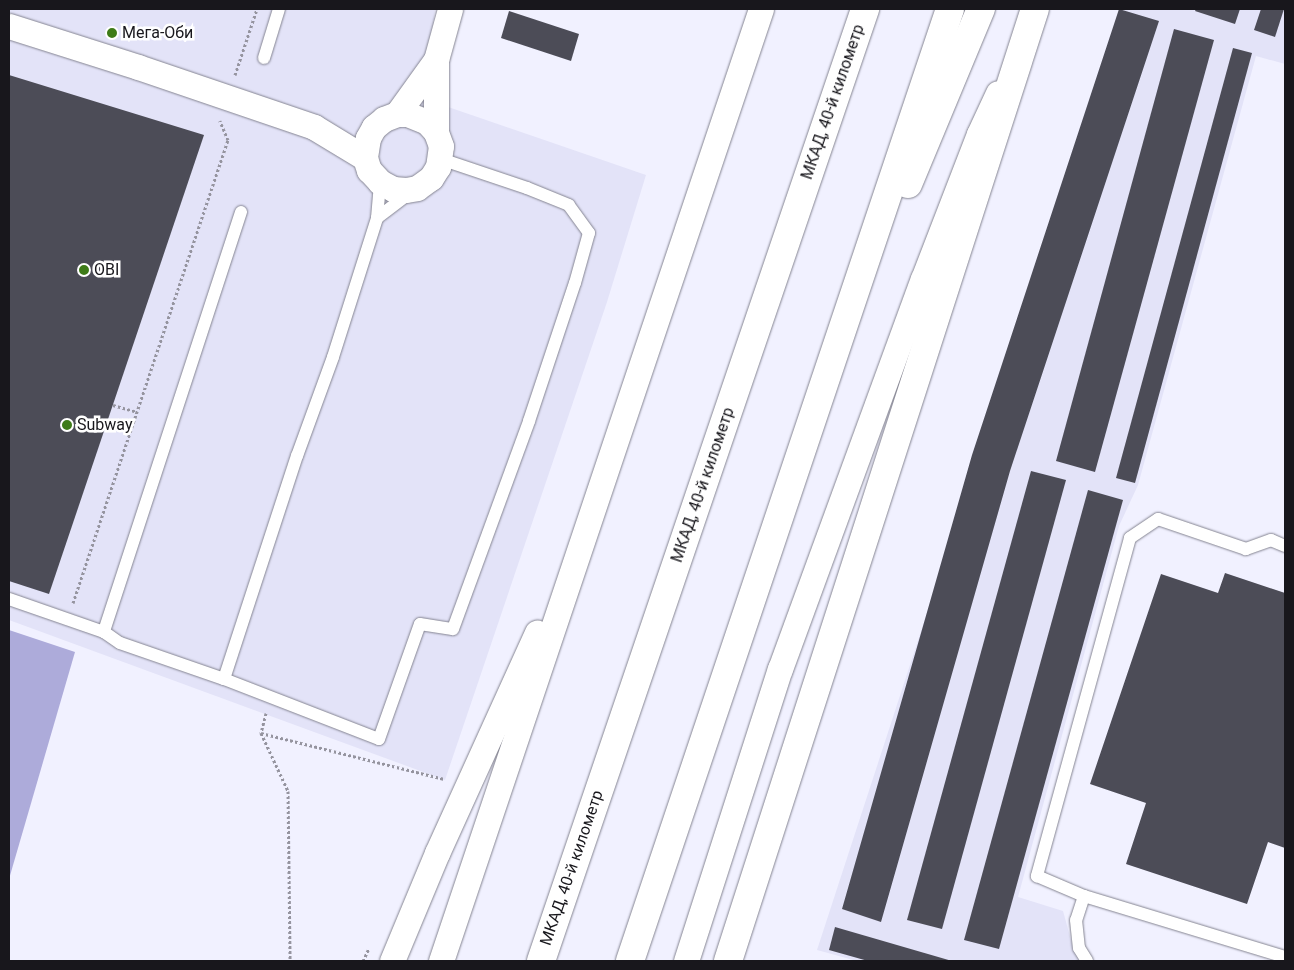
<!DOCTYPE html>
<html>
<head>
<meta charset="utf-8">
<style>
  body { margin:0 }
  #map { position:relative; width:1294px; height:970px; overflow:hidden; background:#f1f1ff; font-family:Roboto,sans-serif }
  div>[style] { position:absolute }
  .built>* { inset:0; background:#e3e3f8 }
  .forest>* { inset:0; background:#adabda }
  .building>* { inset:0; background:#4c4c57 }
  .path>* { height:3px; margin-top:-1.5px; transform-origin:0; background:repeating-linear-gradient(90deg,#95949f 0 2.5px,transparent 0 5px) }
  .roads { filter:drop-shadow(0 0 1px #848491) drop-shadow(0 0 1px #848491) }
  .lane>* { height:12px; margin:-6px; padding:0 6px; transform-origin:6px; border-radius:6px; background:#fff }
  .street>* { height:25px; margin:-12.5px; padding:0 12.5px; transform-origin:12.5px; border-radius:12.5px; background:#fff }
  .primary>* { height:28px; margin:-14px; padding:0 14px; transform-origin:14px; border-radius:14px; background:#fff }
  .highway>* { height:28px; margin:-14px; padding:0 14px; transform-origin:14px; border-radius:14px; background:#fff }
  .dots>* { width:14px; height:14px; translate:-50% -50%; box-sizing:border-box; border:2px solid #fff; border-radius:50% }
  span { translate:-50% -50%; white-space:nowrap; text-align:center; line-height:1.15; -webkit-text-stroke:5px #fff; paint-order:stroke }
  .poi-label { font-size:16px; color:#18171c }
  .left { translate:0 -50%; text-align:left }
  .street-label { font-size:16px; color:#18171c }
  .frame { position:absolute; inset:0; border:10px solid #18171c; pointer-events:none }
</style>
</head>
<body>
<div id="map">
  <div class="built">
    <i style="clip-path:polygon(9px 9px,435px 9px,425px 99px,646px 175px,607px 302px,445px 780px,9px 620px)"></i>
    <i style="clip-path:polygon(1124px 9px,1285px 9px,1285px 64px,1256px 56px,1138px 485px,1119px 526px,1018px 897px,1063px 911px,1073px 947px,1081px 961px,857px 961px,817px 950px)"></i>
  </div>
  <div class="forest">
    <i style="clip-path:polygon(9px 630px,75px 652px,9px 879px)"></i>
  </div>
  <div class="building">
    <i style="clip-path:polygon(1119px 9px,1159px 21px,1010px 471px,881px 922px,842px 909px,972px 455px)"></i>
    <i style="clip-path:polygon(1196px 9px,1240px 9px,1235px 24px,1195px 11px)"></i>
    <i style="clip-path:polygon(1261px 9px,1284px 9px,1275px 37px,1254px 30px)"></i>
    <i style="clip-path:polygon(509px 11px,579px 34px,571px 61px,501px 38px)"></i>
    <i style="clip-path:polygon(1174px 29px,1214px 40px,1095px 472px,1056px 461px)"></i>
    <i style="clip-path:polygon(1233px 48px,1252px 53px,1135px 483px,1116px 478px)"></i>
    <i style="clip-path:polygon(9px 75px,204px 135px,49px 594px,9px 581px)"></i>
    <i style="clip-path:polygon(1031px 471px,1066px 480px,942px 929px,907px 920px)"></i>
    <i style="clip-path:polygon(1088px 490px,1123px 500px,999px 949px,964px 940px)"></i>
    <i style="clip-path:polygon(1225px 573px,1285px 593px,1285px 848px,1268px 842px,1247px 904px,1126px 864px,1146px 803px,1090px 784px,1161px 574px,1218px 593px)"></i>
    <i style="clip-path:polygon(835px 927px,952px 961px,868px 961px,829px 950px)"></i>
  </div>
  <div class="path">
    <i style="left:235px;top:75px;width:70px;rotate:-71.6deg"></i>
    <i style="left:113px;top:405px;width:25px;rotate:16deg"></i>
    <i style="left:73px;top:603px;width:488px;rotate:-71.5deg"></i>
    <i style="left:228px;top:140px;width:21px;rotate:-113deg"></i>
    <i style="left:266px;top:713px;width:21px;rotate:104deg"></i>
    <i style="left:261px;top:733px;width:189px;rotate:14.1deg"></i>
    <i style="left:261px;top:733px;width:64px;rotate:65deg"></i>
    <i style="left:288px;top:791px;width:170px;rotate:89.3deg"></i>
    <i style="left:363px;top:961px;width:14px;rotate:-65deg"></i>
  </div>
  <div class="roads">
    <div class="lane">
      <i style="left:264px;top:58px;width:51px;rotate:-73deg"></i>
      <i style="left:241px;top:212px;width:442px;rotate:108.1deg"></i>
      <i style="left:104px;top:632px;width:19px;rotate:35deg"></i>
      <i style="left:120px;top:643px;width:110px;rotate:19.1deg"></i>
      <i style="left:224px;top:679px;width:166px;rotate:21.2deg"></i>
      <i style="left:379px;top:739px;width:122px;rotate:-70.4deg"></i>
      <i style="left:420px;top:624px;width:33px;rotate:9deg"></i>
      <i style="left:453px;top:629px;width:221px;rotate:-69.9deg"></i>
      <i style="left:529px;top:421px;width:145px;rotate:-71.6deg"></i>
      <i style="left:575px;top:283px;width:52px;rotate:-74.4deg"></i>
      <i style="left:589px;top:233px;width:34px;rotate:-126deg"></i>
      <i style="left:569px;top:205px;width:45px;rotate:-158deg"></i>
      <i style="left:527px;top:188px;width:91px;rotate:-161.4deg"></i>
      <i style="left:377px;top:218px;width:43px;rotate:-37.4deg"></i>
      <i style="left:1285px;top:546px;width:15px;rotate:-157deg"></i>
      <i style="left:1271px;top:540px;width:27px;rotate:160deg"></i>
      <i style="left:1246px;top:549px;width:93px;rotate:-161.2deg"></i>
      <i style="left:1158px;top:519px;width:34px;rotate:146deg"></i>
      <i style="left:1130px;top:538px;width:351px;rotate:105.4deg"></i>
      <i style="left:1037px;top:876px;width:51px;rotate:23.1deg"></i>
      <i style="left:1084px;top:896px;width:210px;rotate:16.9deg"></i>
      <i style="left:9px;top:599px;width:101px;rotate:19.2deg"></i>
      <i style="left:224px;top:679px;width:235px;rotate:-71.9deg"></i>
      <i style="left:297px;top:456px;width:105px;rotate:-70deg"></i>
      <i style="left:333px;top:357px;width:146px;rotate:-72.4deg"></i>
      <i style="left:377px;top:218px;width:36px;rotate:-85deg"></i>
      <i style="left:1084px;top:896px;width:25px;rotate:108deg"></i>
      <i style="left:1076px;top:920px;width:28px;rotate:84deg"></i>
      <i style="left:1079px;top:948px;width:15px;rotate:58deg"></i>
    </div>
    <div class="street">
      <i style="left:9px;top:26px;width:135px;rotate:17.6deg"></i>
      <i style="left:138px;top:67px;width:186px;rotate:18.8deg"></i>
      <i style="left:314px;top:127px;width:60px;rotate:31.3deg"></i>
      <i style="left:397px;top:114px;width:67px;rotate:-54.2deg"></i>
      <i style="left:436px;top:132px;width:13px;rotate:-132deg"></i>
      <i style="left:427px;top:122px;width:22px;rotate:-158deg"></i>
      <i style="left:407px;top:114px;width:10px;rotate:180deg"></i>
      <i style="left:397px;top:114px;width:14px;rotate:159deg"></i>
      <i style="left:384px;top:119px;width:13px;rotate:141deg"></i>
      <i style="left:374px;top:127px;width:13px;rotate:119deg"></i>
      <i style="left:368px;top:138px;width:20px;rotate:99deg"></i>
      <i style="left:365px;top:158px;width:13px;rotate:72deg"></i>
      <i style="left:369px;top:170px;width:16px;rotate:47deg"></i>
      <i style="left:380px;top:182px;width:15px;rotate:28deg"></i>
      <i style="left:393px;top:189px;width:13px;rotate:4deg"></i>
      <i style="left:406px;top:190px;width:11px;rotate:-10deg"></i>
      <i style="left:417px;top:188px;width:17px;rotate:-36deg"></i>
      <i style="left:431px;top:178px;width:13px;rotate:-58deg"></i>
      <i style="left:438px;top:167px;width:21px;rotate:-82deg"></i>
      <i style="left:441px;top:146px;width:15px;rotate:-110deg"></i>
      <i style="left:436px;top:132px;width:72px;rotate:-90deg"></i>
      <i style="left:436px;top:60px;width:53px;rotate:-74.6deg"></i>
      <i style="left:392px;top:961px;width:117px;rotate:-67.4deg"></i>
      <i style="left:437px;top:853px;width:242px;rotate:-65.6deg"></i>
      <i style="left:441px;top:961px;width:1004px;rotate:-71.42deg"></i>
      <i style="left:686px;top:961px;width:307px;rotate:-72.2deg"></i>
      <i style="left:780px;top:669px;width:415px;rotate:-69.9deg"></i>
      <i style="left:923px;top:279px;width:155px;rotate:-68.9deg"></i>
      <i style="left:979px;top:134px;width:45px;rotate:-65.1deg"></i>
    </div>
    <div class="primary">
      <i style="left:728px;top:961px;width:1000px;rotate:-72.13deg"></i>
    </div>
    <div class="highway">
      <i style="left:908px;top:184px;width:190px;rotate:-67.4deg"></i>
      <i style="left:541px;top:961px;width:1006px;rotate:-71.2deg"></i>
      <i style="left:630px;top:961px;width:1004px;rotate:-71.42deg"></i>
    </div>
  </div>
  <div class="dots">
    <i style="left:112px;top:33px;background:#3e7b18"></i>
    <i style="left:84px;top:270px;background:#3e7b18"></i>
    <i style="left:67px;top:425px;background:#3e7b18"></i>
  </div>
  <div class="poi-label">
    <span class="left" style="left:122px;top:33px">Мега-Оби</span>
    <span class="left" style="left:94px;top:270px">OBI</span>
    <span class="left" style="left:77px;top:425px">Subway</span>
  </div>
  <div class="street-label">
    <span style="left:833px;top:102px;rotate:-71deg">МКАД, 40-й километр</span>
    <span style="left:703px;top:485px;rotate:-71deg">МКАД, 40-й километр</span>
    <span style="left:572px;top:868px;rotate:-71deg">МКАД, 40-й километр</span>
  </div>
  <div class="frame"></div>
</div>
</body>
</html>
